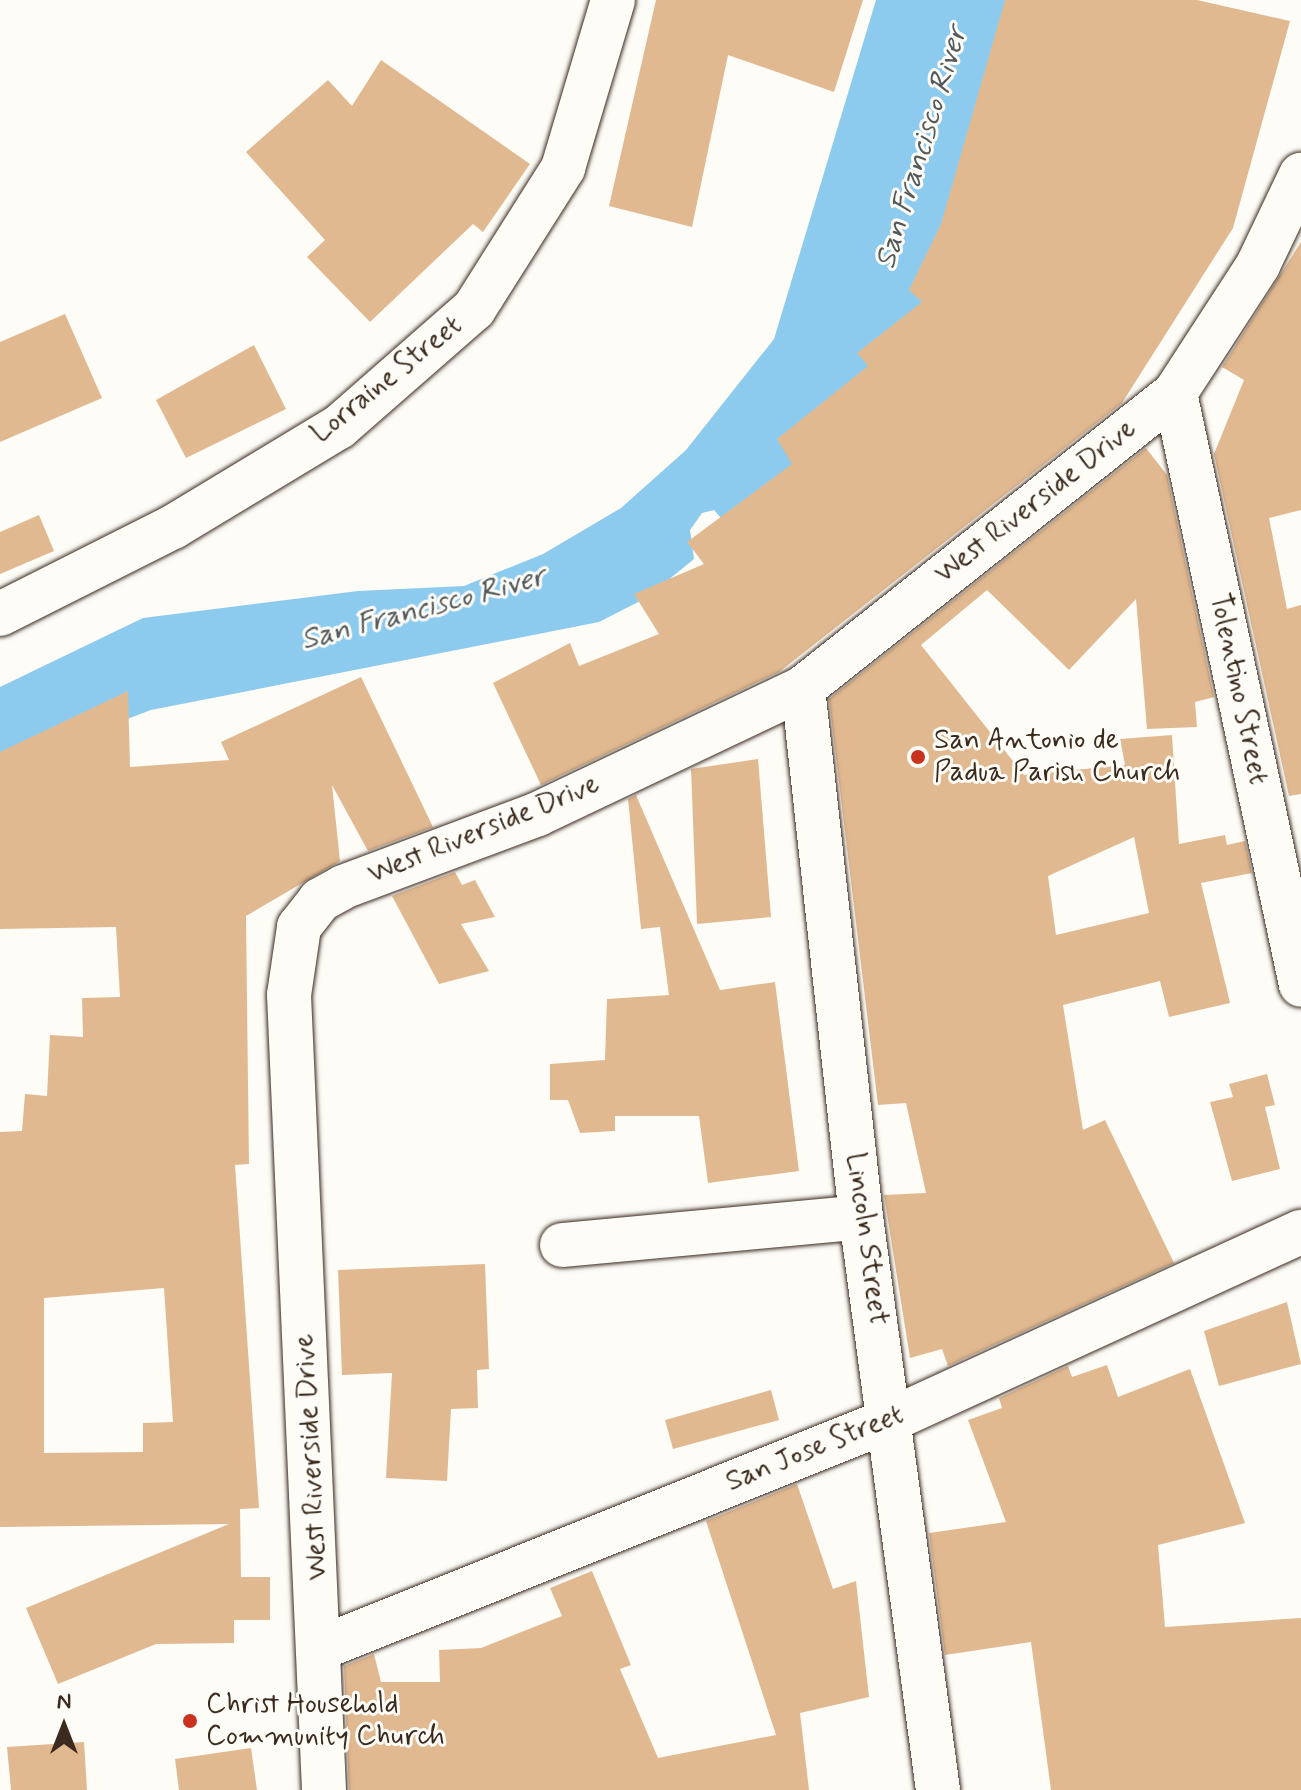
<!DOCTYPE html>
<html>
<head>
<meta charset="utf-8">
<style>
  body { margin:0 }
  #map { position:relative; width:1301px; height:1790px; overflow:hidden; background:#fdfcf7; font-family:Mynerve,sans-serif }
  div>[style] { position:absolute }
  .water>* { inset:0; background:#8dcbee }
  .building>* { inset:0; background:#e1b991 }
  .roads { filter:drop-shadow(0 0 2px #3b2a1e) drop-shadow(0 0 2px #3b2a1e) }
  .minor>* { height:44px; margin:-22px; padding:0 22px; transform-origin:22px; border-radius:22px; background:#fdfcf7 }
  .dots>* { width:22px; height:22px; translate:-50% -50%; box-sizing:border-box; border:4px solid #fdfcf7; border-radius:50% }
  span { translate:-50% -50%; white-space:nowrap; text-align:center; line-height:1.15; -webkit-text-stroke:6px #fdfcf7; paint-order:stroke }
  .street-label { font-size:28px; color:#3b2a1e }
  .poi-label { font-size:28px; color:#3b2a1e }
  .left { translate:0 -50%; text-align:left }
  .water-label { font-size:30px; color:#545a5c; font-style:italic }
  .north { position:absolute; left:24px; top:1686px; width:80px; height:80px; -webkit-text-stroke:6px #fdfcf7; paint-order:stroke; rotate:0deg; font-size:22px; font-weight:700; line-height:32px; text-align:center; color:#3b2a1e }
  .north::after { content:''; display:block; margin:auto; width:28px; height:36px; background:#3b2a1e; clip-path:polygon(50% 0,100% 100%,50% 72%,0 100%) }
</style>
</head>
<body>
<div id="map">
  <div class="water">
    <i style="clip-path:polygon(876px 0,1041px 0,926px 306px,803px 468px,727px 525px,714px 510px,702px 513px,690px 530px,694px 559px,646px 598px,599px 622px,151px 710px,16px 761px,0 775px,0 687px,143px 618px,358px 591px,464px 586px,543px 554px,621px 508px,686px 450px,774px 339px)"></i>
  </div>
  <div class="building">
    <i style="clip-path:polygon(656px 0,863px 0,834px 92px,728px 55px,692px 227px,609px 206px)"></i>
    <i style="clip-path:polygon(1005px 0,1197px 0,1290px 21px,1233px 228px,1122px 403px,779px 672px,541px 785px,493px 683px,570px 643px,579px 666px,659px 634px,634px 594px,704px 564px,687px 542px,792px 464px,777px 439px,868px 366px,857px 353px,922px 302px,909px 290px,941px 224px)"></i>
    <i style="clip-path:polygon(381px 60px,530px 164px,483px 232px,473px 224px,370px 322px,307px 257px,325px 240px,246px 152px,328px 80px,352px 106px)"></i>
    <i style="clip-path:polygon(1301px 242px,1301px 510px,1269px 518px,1287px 609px,1301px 605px,1301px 794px,1289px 796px,1214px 454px,1244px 380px,1222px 367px)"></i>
    <i style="clip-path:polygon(65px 314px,102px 398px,0 442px,0 342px)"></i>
    <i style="clip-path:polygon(254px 345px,286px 409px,186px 458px,156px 400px)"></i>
    <i style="clip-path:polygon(evenodd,1146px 448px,1167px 475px,1214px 697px,1195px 702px,1197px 727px,1147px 729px,1136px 599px,1069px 670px,987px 590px,921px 645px,1024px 775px,1125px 765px,1120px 739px,1172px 735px,1179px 844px,1225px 835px,1227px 845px,1245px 841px,1252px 873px,1201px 883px,1230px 1003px,1169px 1017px,1160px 981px,1063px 1005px,1083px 1130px,1105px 1120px,1174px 1263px,948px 1366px,942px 1349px,910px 1358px,884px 1195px,926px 1193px,906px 1103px,878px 1105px,829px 699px,1146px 448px,1134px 837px,1149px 913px,1056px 935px,1048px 876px,1134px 837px)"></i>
    <i style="clip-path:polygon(39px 515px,54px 551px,0 574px,0 532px)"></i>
    <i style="clip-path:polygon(evenodd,361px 677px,433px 827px,368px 851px,332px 785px,340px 861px,246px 916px,249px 1164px,235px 1165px,259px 1508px,240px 1509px,241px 1577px,270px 1577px,270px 1620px,234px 1620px,234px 1643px,156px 1644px,58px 1684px,26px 1608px,229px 1524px,0 1527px,0 1132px,22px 1131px,25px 1094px,47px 1096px,50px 1035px,83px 1037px,82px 998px,120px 997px,116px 927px,0 929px,0 752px,128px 691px,130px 767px,229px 760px,221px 742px,361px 677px,164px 1288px,173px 1422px,143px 1423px,143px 1452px,44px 1453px,44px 1298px,164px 1288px)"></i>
    <i style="clip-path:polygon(758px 759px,771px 917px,697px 924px,691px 769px)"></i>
    <i style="clip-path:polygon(636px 795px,720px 990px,775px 982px,799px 1171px,708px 1183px,699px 1116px,615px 1116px,615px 1131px,580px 1133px,568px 1100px,550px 1100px,550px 1064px,605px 1060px,607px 999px,669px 995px,660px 927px,641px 929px,628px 799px)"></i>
    <i style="clip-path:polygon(455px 872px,462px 885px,475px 880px,495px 917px,461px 924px,489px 971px,439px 984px,392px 896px)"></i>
    <i style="clip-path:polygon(1267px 1074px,1275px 1105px,1265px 1107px,1280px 1169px,1232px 1181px,1210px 1102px,1233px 1097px,1229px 1084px)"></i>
    <i style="clip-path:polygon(485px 1264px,489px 1369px,477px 1370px,478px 1408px,451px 1409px,447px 1481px,386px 1478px,392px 1373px,342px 1375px,338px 1270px)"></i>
    <i style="clip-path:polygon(1287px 1302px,1301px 1364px,1219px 1386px,1204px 1331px)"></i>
    <i style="clip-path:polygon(1107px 1365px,1118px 1397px,1190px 1369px,1245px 1523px,1158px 1545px,1165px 1627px,1301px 1618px,1301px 1790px,1051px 1790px,1031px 1642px,945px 1655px,929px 1533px,1006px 1522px,968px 1420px,1002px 1408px,999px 1398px,1068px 1366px,1072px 1377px)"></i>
    <i style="clip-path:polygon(771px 1390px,779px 1420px,673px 1449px,665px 1420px)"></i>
    <i style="clip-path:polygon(797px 1484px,833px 1589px,856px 1581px,869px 1697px,800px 1713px,809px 1790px,349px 1790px,344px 1666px,374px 1654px,381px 1682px,440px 1682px,439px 1650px,481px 1648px,562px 1616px,550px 1588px,592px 1571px,631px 1665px,620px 1669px,658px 1758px,776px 1735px,706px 1521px)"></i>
    <i style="clip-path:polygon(84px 1742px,87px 1790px,11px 1790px,7px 1747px)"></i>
    <i style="clip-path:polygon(251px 1748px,257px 1790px,179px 1790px,175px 1759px)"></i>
  </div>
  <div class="roads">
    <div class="minor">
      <i style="left:1175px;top:393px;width:605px;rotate:77.98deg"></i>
      <i style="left:0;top:614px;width:194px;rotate:-26.7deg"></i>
      <i style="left:173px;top:527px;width:194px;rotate:-31.1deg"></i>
      <i style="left:339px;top:427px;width:179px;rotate:-41.2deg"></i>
      <i style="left:474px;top:309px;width:167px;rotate:-57.7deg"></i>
      <i style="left:563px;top:168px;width:175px;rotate:-73.4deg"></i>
      <i style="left:803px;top:688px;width:532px;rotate:83.74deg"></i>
      <i style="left:861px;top:1217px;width:578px;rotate:82.35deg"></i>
      <i style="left:562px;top:1245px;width:300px;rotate:-5.3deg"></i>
      <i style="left:321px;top:1648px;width:615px;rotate:-21.85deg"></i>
      <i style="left:892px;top:1419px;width:450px;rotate:-24.6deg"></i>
      <i style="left:324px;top:1790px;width:796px;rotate:-92.52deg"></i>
      <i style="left:289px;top:995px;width:69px;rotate:-81.6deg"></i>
      <i style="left:299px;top:927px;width:34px;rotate:-52deg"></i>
      <i style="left:320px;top:900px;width:26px;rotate:-29deg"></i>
      <i style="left:343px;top:887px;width:208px;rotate:-20.5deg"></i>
      <i style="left:538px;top:814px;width:293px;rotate:-25.4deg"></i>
      <i style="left:803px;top:688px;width:475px;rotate:-38.4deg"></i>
      <i style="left:1175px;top:393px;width:153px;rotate:-57deg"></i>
      <i style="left:1258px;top:265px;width:100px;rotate:-64.5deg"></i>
    </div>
  </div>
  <div class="dots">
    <i style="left:918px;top:757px;background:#c8321e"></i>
    <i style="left:190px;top:1721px;background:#c8321e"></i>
  </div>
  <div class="street-label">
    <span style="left:387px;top:380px;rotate:-39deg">Lorraine Street</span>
    <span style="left:1036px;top:502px;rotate:-38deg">West Riverside Drive</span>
    <span style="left:1238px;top:689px;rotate:78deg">Tolentino Street</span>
    <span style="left:484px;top:830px;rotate:-22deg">West Riverside Drive</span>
    <span style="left:866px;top:1239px;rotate:82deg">Lincoln Street</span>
    <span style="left:815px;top:1449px;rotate:-22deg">San Jose Street</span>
    <span style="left:312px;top:1457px;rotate:-93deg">West Riverside Drive</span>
  </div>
  <div class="poi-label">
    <span class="left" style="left:934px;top:757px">San Antonio de<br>Padua Parish Church</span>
    <span class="left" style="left:206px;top:1721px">Christ Household<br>Community Church</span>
  </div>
  <div class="water-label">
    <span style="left:922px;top:148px;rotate:-73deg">San Francisco River</span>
    <span style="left:423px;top:609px;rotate:-15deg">San Francisco River</span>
  </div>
  <div class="north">N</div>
</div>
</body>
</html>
